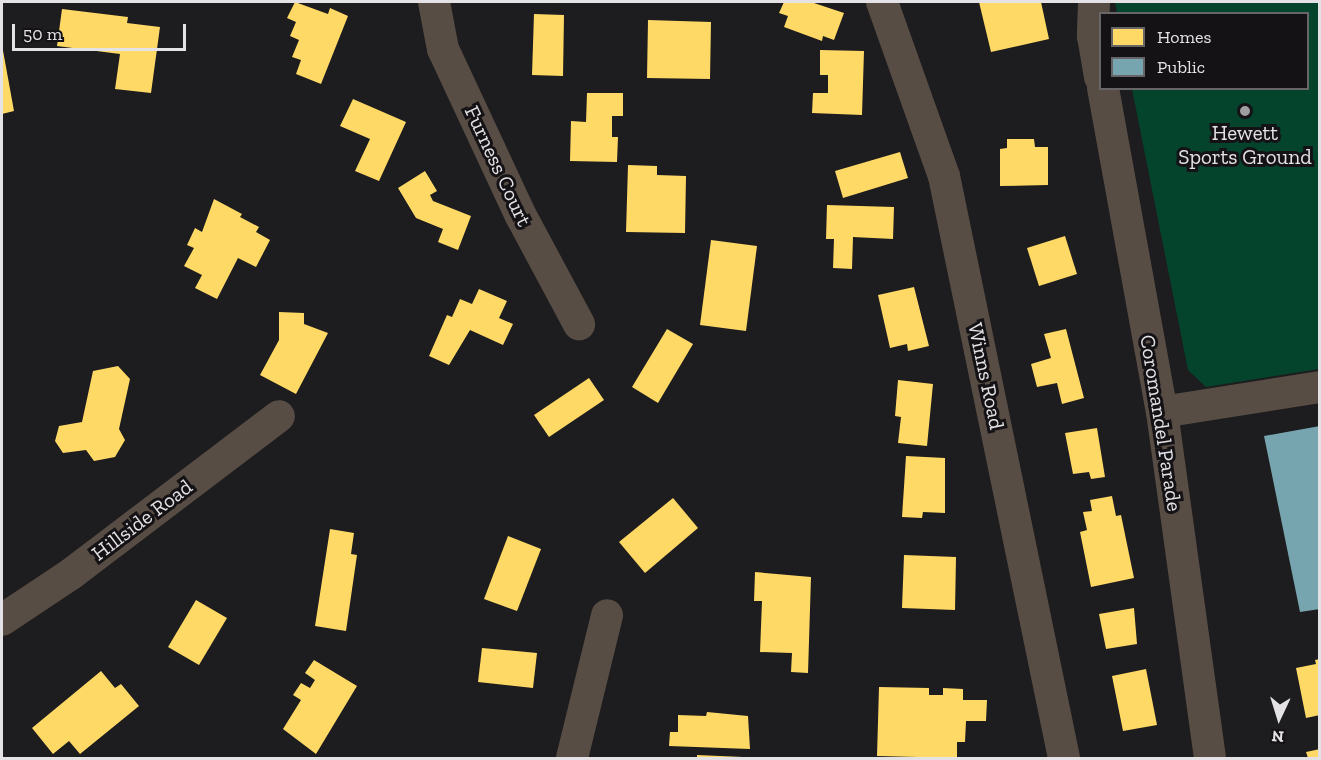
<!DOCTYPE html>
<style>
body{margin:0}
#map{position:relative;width:1321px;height:760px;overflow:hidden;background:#1d1c1e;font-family:"Zilla Slab",serif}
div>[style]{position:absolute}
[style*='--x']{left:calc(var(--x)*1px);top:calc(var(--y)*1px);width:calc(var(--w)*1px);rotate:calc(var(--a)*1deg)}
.green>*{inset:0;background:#04432c}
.homes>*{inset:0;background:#ffd966}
.public>*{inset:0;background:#76a5af}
.minor>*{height:32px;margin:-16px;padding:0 16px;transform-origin:16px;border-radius:16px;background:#584d44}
.dots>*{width:16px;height:16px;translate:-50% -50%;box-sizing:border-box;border:3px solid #151216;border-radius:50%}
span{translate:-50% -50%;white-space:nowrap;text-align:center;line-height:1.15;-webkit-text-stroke:6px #151216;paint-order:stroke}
.poi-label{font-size:21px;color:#e4e2e5}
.street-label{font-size:21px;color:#e4e2e5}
.frame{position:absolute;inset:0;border:3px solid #e4e2e5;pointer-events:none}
.legend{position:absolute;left:1099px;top:12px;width:210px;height:78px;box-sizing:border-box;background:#151216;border:2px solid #686569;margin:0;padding:8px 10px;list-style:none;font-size:18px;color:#e4e2e5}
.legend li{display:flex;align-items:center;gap:12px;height:30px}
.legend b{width:30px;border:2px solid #686569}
.north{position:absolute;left:1249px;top:688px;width:60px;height:60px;-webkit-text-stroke:4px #151216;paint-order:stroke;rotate:184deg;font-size:16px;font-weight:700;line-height:24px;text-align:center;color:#e4e2e5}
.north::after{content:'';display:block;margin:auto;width:21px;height:27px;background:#e4e2e5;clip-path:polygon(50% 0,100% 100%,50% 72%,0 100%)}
.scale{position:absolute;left:12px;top:24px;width:174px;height:27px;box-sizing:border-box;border:3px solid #e4e2e5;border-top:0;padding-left:8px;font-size:18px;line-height:21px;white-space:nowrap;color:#e4e2e5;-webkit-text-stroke:4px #151216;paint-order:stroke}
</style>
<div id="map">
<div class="green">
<div style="clip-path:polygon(1115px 2px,1319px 2px,1319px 369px,1206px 387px,1188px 370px,1132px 89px,1308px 88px,1308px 14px,1117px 13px)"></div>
</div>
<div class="homes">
<div style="clip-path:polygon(295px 2px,328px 14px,330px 8px,348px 16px,321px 84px,296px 74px,301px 60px,292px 57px,299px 40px,290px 36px,296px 22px,287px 18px)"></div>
<div style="clip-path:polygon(784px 2px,811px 2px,844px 13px,834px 40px,823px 36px,822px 41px,784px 27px,788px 16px,779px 13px)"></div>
<div style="clip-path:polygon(979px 2px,1041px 2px,1049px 39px,991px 52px)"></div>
<div style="clip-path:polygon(62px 9px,128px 17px,127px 23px,160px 27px,151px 93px,115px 89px,120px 54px,57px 46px)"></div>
<div style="clip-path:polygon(534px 14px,564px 15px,563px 76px,532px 75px)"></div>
<div style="clip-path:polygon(648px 20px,711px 22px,710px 79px,647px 78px)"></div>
<div style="clip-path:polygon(2px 45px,14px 111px,2px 114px)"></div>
<div style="clip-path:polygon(820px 50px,864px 51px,862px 115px,812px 113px,813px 93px,828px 93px,828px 75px,820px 75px)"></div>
<div style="clip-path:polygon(587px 93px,623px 93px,623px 116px,612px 116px,612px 137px,618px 137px,617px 162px,570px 161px,571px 121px,586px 122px)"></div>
<div style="clip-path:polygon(353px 99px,406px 122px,379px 181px,355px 171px,370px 139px,340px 126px)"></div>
<div style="clip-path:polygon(1007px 139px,1034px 139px,1035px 147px,1048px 147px,1048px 185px,1000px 186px,1000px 149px,1007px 148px)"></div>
<div style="clip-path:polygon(900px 152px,908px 178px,843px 198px,835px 171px)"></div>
<div style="clip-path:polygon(628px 165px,657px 166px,657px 175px,686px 176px,685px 233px,626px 232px)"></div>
<div style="clip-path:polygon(425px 171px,437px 191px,430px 195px,433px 201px,471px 216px,458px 250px,438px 242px,443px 229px,416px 218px,398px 188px)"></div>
<div style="clip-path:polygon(214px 199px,242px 214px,240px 217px,259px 227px,256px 232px,270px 240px,256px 267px,238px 258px,217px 299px,195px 288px,202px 275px,184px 266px,194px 248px,187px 245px,195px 228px,202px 232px)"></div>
<div style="clip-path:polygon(827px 205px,894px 207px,893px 239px,853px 237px,852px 269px,833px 268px,834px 239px,826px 239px)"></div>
<div style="clip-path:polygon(1065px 236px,1077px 274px,1039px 286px,1027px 248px)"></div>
<div style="clip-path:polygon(711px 240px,757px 246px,746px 331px,700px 325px)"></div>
<div style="clip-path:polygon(914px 287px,929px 346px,908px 351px,907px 344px,890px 348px,878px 295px)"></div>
<div style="clip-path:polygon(479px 289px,507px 301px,499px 318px,513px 324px,503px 345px,470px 330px,449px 365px,429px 356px,447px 315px,452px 317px,460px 299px,472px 304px)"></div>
<div style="clip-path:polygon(279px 312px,304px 313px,304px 324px,328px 333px,296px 394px,260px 375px,279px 340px)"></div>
<div style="clip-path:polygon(667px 329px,693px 344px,658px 403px,632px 387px)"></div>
<div style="clip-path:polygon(1066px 329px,1084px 398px,1062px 404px,1057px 383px,1037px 387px,1031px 364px,1051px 358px,1044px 334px)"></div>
<div style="clip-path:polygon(118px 366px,130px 379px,119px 429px,125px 440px,115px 457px,94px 461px,86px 450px,63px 453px,55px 441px,59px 426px,82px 422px,93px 371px)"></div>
<div style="clip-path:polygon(589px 378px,604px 400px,549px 437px,534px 415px)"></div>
<div style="clip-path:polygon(898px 380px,933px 384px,927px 446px,898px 443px,901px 417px,895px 416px)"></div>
<div style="clip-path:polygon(1097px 428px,1105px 477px,1091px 479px,1089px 472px,1073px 474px,1065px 433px)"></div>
<div style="clip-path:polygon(906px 456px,945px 458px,945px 513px,923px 512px,922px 518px,902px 517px)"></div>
<div style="clip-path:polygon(1112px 496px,1116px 516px,1121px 515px,1134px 578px,1091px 587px,1080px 532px,1087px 530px,1083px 512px,1092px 511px,1090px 500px)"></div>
<div style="clip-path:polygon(673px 498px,698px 528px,645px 573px,619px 542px)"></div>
<div style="clip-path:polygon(330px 529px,354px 533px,351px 554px,357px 555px,346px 631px,315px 626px)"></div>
<div style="clip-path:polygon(508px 536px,541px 549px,517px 611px,484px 599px)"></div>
<div style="clip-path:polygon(904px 555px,956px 557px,955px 610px,902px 608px)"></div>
<div style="clip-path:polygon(755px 572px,811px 577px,808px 673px,791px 672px,792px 653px,760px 652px,762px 601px,754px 601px)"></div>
<div style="clip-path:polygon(196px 600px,227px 618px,199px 665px,168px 647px)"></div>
<div style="clip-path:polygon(1134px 608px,1137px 644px,1106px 649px,1099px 614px)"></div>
<div style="clip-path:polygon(482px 648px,537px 653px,533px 688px,478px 682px)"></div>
<div style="clip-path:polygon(1320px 659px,1320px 715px,1306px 718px,1296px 668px,1316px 664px,1315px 660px)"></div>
<div style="clip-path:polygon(314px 660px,357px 686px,316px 754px,283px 729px,301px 700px,293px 695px,301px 683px,310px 688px,315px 680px,305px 673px)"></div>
<div style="clip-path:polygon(1146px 669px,1157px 725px,1123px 731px,1112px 676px)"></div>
<div style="clip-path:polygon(101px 671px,115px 688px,121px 684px,139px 706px,80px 754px,69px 741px,53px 754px,32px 728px)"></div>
<div style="clip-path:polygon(879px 687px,929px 688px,929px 695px,943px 695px,943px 688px,963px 689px,963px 700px,987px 700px,986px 721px,966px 721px,965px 742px,957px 742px,957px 758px,877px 756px)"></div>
<div style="clip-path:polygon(707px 712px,748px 716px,750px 749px,669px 746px,670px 732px,678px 732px,678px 715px,706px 716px)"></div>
<div style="clip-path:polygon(1320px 749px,1320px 758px,1308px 758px,1306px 752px)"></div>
<div style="clip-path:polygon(697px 755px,743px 757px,743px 758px,697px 758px)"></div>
</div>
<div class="public">
<div style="clip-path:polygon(1320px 426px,1320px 609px,1300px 612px,1264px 436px)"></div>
</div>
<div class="minor">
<div style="--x:434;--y:2;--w:48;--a:79.2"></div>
<div style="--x:443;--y:49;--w:184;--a:65"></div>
<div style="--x:521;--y:216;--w:123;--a:61.8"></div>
<div style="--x:882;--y:2;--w:185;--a:70.4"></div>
<div style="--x:944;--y:176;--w:594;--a:78.35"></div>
<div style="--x:1094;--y:2;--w:34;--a:92"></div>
<div style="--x:1093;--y:36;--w:42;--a:80.3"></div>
<div style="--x:1103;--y:88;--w:329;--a:79.7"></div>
<div style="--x:1162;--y:412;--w:349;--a:82.1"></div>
<div style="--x:1162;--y:412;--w:160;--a:-9"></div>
<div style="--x:2;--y:620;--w:83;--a:-33.7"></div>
<div style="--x:71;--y:574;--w:261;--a:-37.2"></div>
<div style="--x:572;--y:758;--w:147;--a:-76.2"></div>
</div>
<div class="dots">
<div style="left:1245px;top:111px;background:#9e9d9f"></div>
</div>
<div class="poi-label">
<span style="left:1245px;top:145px">Hewett<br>Sports Ground</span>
</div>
<div class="street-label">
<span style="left:498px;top:166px;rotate:65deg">Furness Court</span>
<span style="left:986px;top:376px;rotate:78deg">Winns Road</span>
<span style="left:1161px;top:423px;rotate:81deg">Coromandel Parade</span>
<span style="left:142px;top:520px;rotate:-37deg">Hillside Road</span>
</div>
<div class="frame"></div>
<ul class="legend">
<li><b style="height:16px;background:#ffd966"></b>Homes</li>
<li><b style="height:16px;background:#76a5af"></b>Public</li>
</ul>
<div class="north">N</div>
<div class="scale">50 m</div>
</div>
